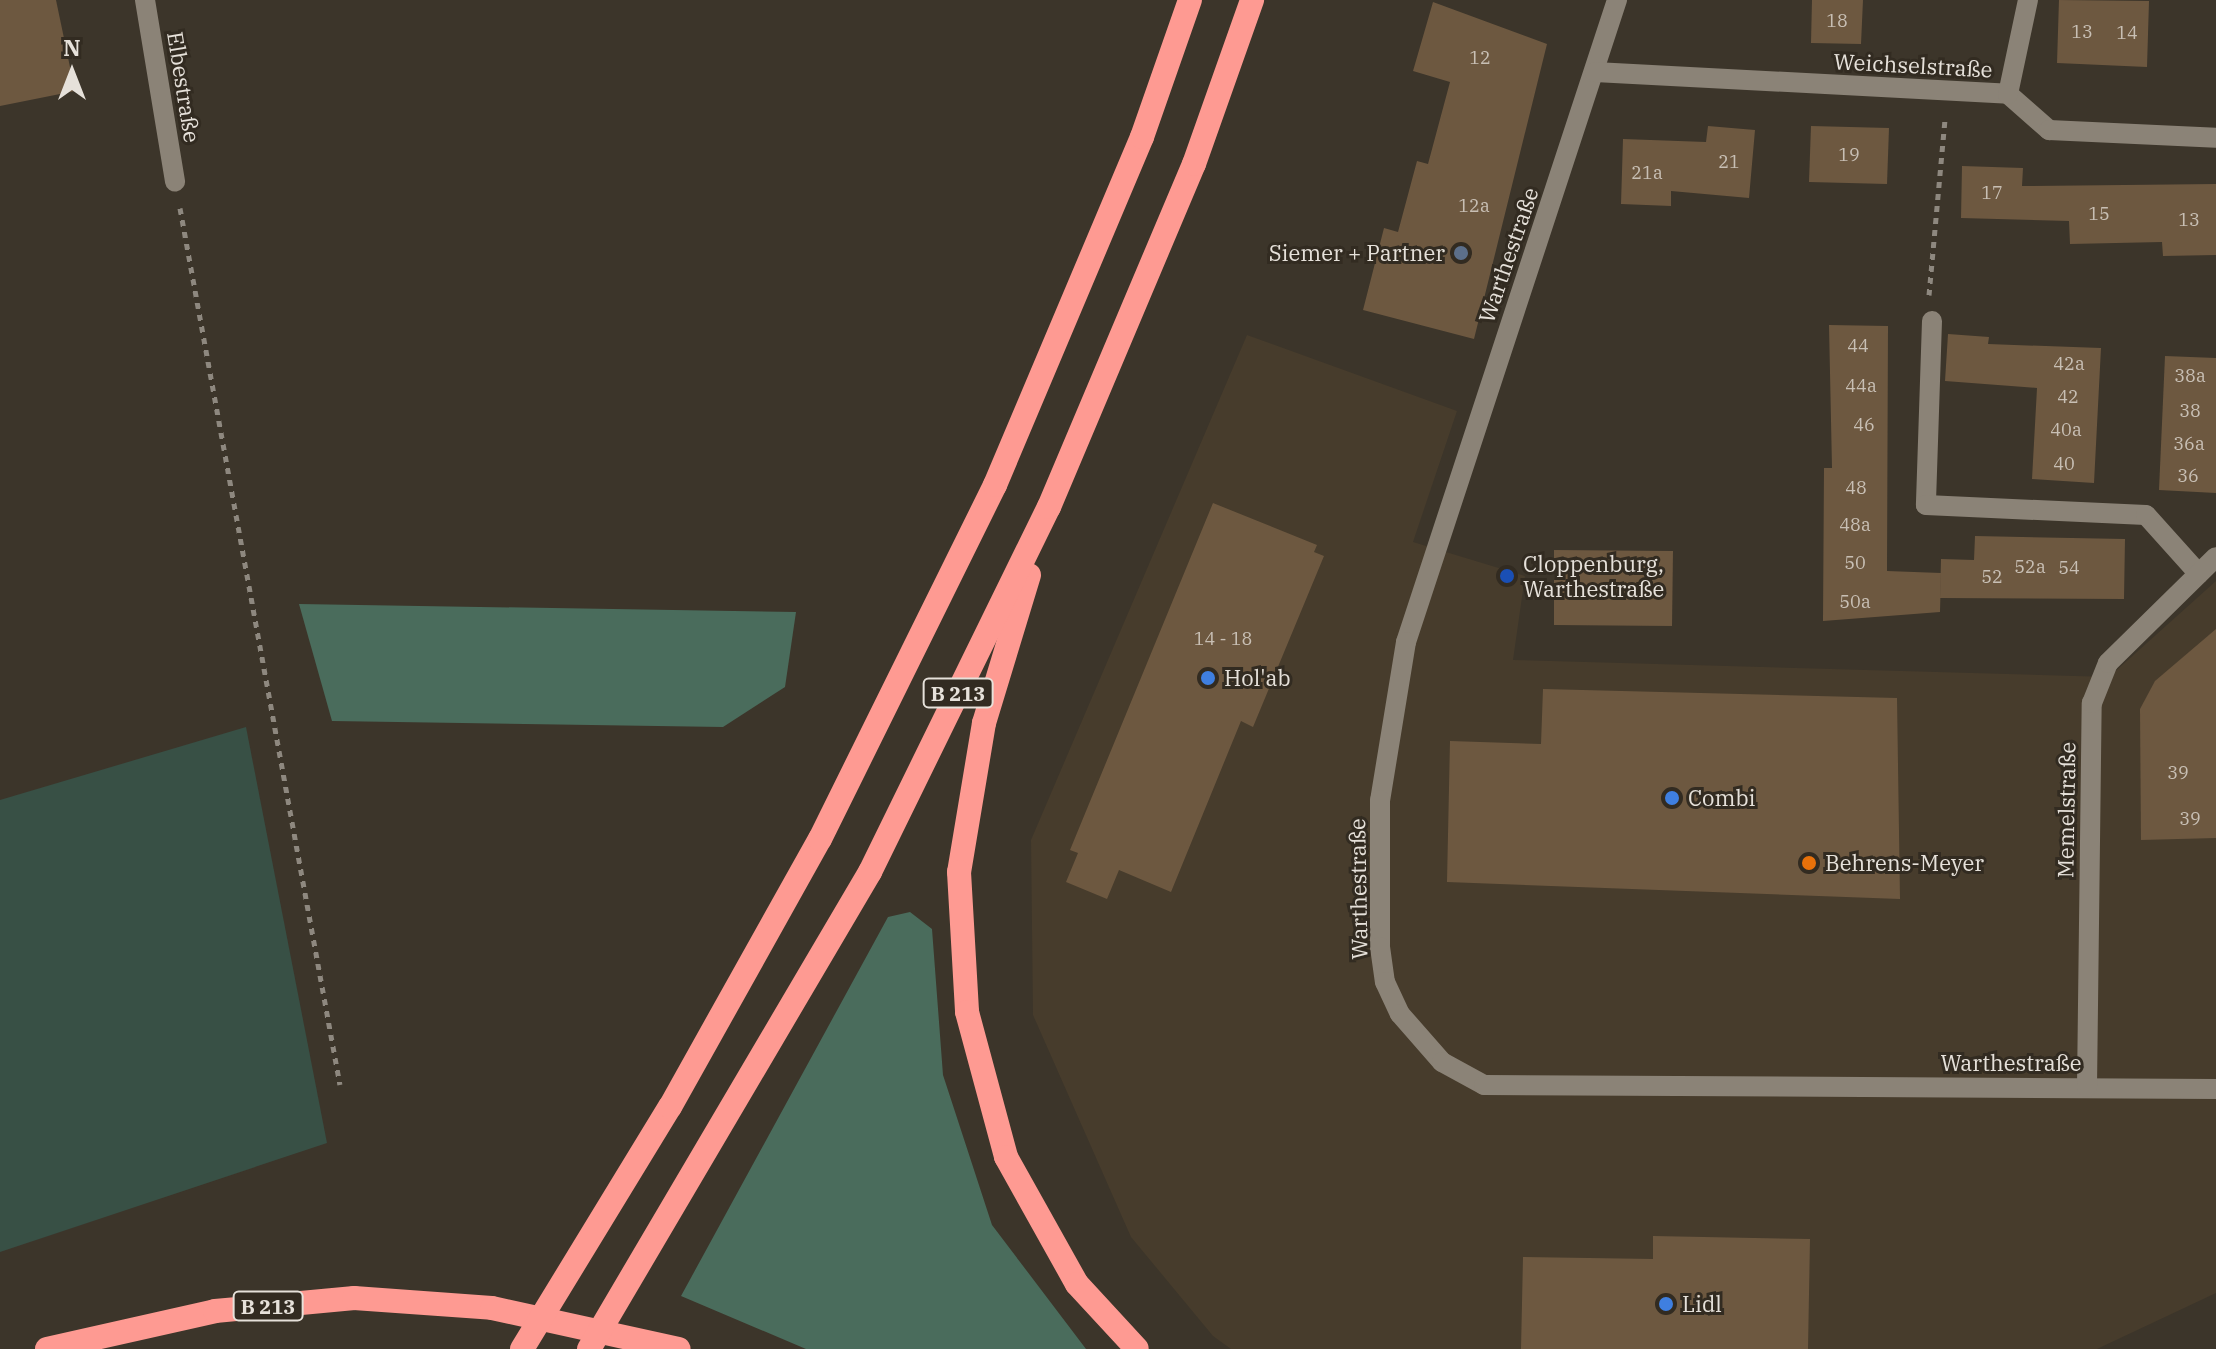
<!DOCTYPE html>
<meta charset="utf-8">
<style>
body{margin:0}
#map{position:relative;width:2216px;height:1349px;overflow:hidden;background:#3c352a;font-family:"IBM Plex Serif",serif}
div>[style]{position:absolute}
[style*='--x']{left:calc(var(--x)*1px);top:calc(var(--y)*1px);width:calc(var(--w)*1px);rotate:calc(var(--a)*1deg)}
.built>*{inset:0;background:#473c2c}
.green>*{inset:0;background:#385045}
.forest>*{inset:0;background:#4a6c5c}
.building>*{inset:0;background:#6d5840}
.path>*{height:5px;margin-top:-2.5px;transform-origin:0;background:repeating-linear-gradient(90deg,#8e887f 0 6px,transparent 0 12px)}
.street>*{height:20px;margin:-10px;padding:0 10px;transform-origin:10px;border-radius:10px;background:#8b8377}
.highway>*{height:24px;margin:-12px;padding:0 12px;transform-origin:12px;border-radius:12px;background:#fe9a92}
.dots>*{width:22px;height:22px;translate:-50% -50%;box-sizing:border-box;border:4px solid #322b21;border-radius:50%}
span{translate:-50% -50%;white-space:nowrap;text-align:center;line-height:1.15;-webkit-text-stroke:6px #322b21;paint-order:stroke}
.number-label{font-size:18px;color:#c8bfb4}
.number-label span{-webkit-text-stroke-width:0}
.shield-label span{padding:2px 6px;background:#322b21;border:2px solid;border-radius:6px;-webkit-text-stroke-width:0}
.shield-label{font-size:20px;color:#e6e1da;font-weight:700}
.street-label{font-size:22px;color:#e6e1da}
.poi-label{font-size:22px;color:#e6e1da}
.right{translate:-100% -50%;text-align:right}
.left{translate:0 -50%;text-align:left}
.north{position:absolute;left:32px;top:32px;width:80px;height:80px;-webkit-text-stroke:6px #322b21;paint-order:stroke;rotate:0deg;font-size:22px;font-weight:700;line-height:32px;text-align:center;color:#e6e1da}
.north::after{content:'';display:block;margin:auto;width:28px;height:36px;background:#e6e1da;clip-path:polygon(50% 0,100% 100%,50% 72%,0 100%)}
</style>
<div id="map">
<div class="built">
<div style="clip-path:polygon(1247px 335px,1457px 411px,1413px 542px,1525px 576px,1513px 660px,2109px 677px,2216px 581px,2216px 1293px,2097px 1349px,1231px 1349px,1213px 1336px,1131px 1237px,1033px 1015px,1031px 840px)"></div>
</div>
<div class="green">
<div style="clip-path:polygon(246px 727px,327px 1143px,0 1252px,0 800px)"></div>
</div>
<div class="forest">
<div style="clip-path:polygon(299px 604px,796px 612px,785px 687px,723px 727px,332px 721px)"></div>
<div style="clip-path:polygon(910px 912px,932px 929px,943px 1075px,992px 1225px,1086px 1349px,806px 1349px,681px 1296px,888px 917px)"></div>
</div>
<div class="building">
<div style="clip-path:polygon(0 0,56px 0,75px 91px,0 106px)"></div>
<div style="clip-path:polygon(1812px 0,1863px 0,1861px 44px,1811px 43px)"></div>
<div style="clip-path:polygon(2059px 0,2149px 1px,2147px 67px,2057px 63px)"></div>
<div style="clip-path:polygon(1433px 2px,1547px 44px,1474px 339px,1363px 310px,1384px 228px,1398px 232px,1417px 161px,1428px 164px,1450px 82px,1413px 71px)"></div>
<div style="clip-path:polygon(1708px 126px,1755px 130px,1749px 198px,1671px 191px,1671px 206px,1621px 204px,1623px 139px,1706px 142px)"></div>
<div style="clip-path:polygon(1811px 126px,1889px 128px,1887px 184px,1809px 182px)"></div>
<div style="clip-path:polygon(1962px 166px,2023px 168px,2022px 186px,2216px 184px,2216px 255px,2163px 256px,2162px 242px,2070px 244px,2069px 221px,1961px 218px)"></div>
<div style="clip-path:polygon(1829px 325px,1888px 326px,1887px 571px,1941px 573px,1940px 612px,1823px 621px,1824px 468px,1832px 468px)"></div>
<div style="clip-path:polygon(1948px 334px,1989px 337px,1988px 344px,2101px 348px,2094px 483px,2032px 479px,2037px 388px,1945px 381px)"></div>
<div style="clip-path:polygon(2165px 356px,2216px 358px,2216px 493px,2159px 490px)"></div>
<div style="clip-path:polygon(1213px 503px,1317px 545px,1314px 552px,1324px 556px,1253px 727px,1241px 721px,1171px 892px,1119px 870px,1107px 899px,1066px 882px,1078px 853px,1070px 850px)"></div>
<div style="clip-path:polygon(1975px 536px,2125px 539px,2124px 599px,1940px 598px,1941px 559px,1974px 560px)"></div>
<div style="clip-path:polygon(1554px 550px,1673px 551px,1672px 626px,1554px 625px)"></div>
<div style="clip-path:polygon(2216px 629px,2216px 838px,2141px 840px,2140px 709px,2155px 681px)"></div>
<div style="clip-path:polygon(1543px 689px,1897px 698px,1900px 899px,1447px 882px,1450px 741px,1541px 744px)"></div>
<div style="clip-path:polygon(1653px 1236px,1810px 1239px,1808px 1349px,1521px 1349px,1523px 1257px,1653px 1259px)"></div>
</div>
<div class="path">
<div style="--x:180;--y:208;--w:891;--a:79.66"></div>
<div style="--x:1929;--y:295;--w:178;--a:-84.8"></div>
</div>
<div class="street">
<div style="--x:145;--y:0;--w:184;--a:80.6"></div>
<div style="--x:1617;--y:0;--w:676;--a:108.19"></div>
<div style="--x:1406;--y:642;--w:160;--a:99.3"></div>
<div style="--x:1380;--y:800;--w:147;--a:90"></div>
<div style="--x:1380;--y:947;--w:35;--a:82"></div>
<div style="--x:1385;--y:982;--w:35;--a:65"></div>
<div style="--x:1400;--y:1014;--w:64;--a:48.8"></div>
<div style="--x:1442;--y:1062;--w:48;--a:28.7"></div>
<div style="--x:1484;--y:1085;--w:732;--a:0.31"></div>
<div style="--x:1595;--y:72;--w:414;--a:3"></div>
<div style="--x:2008;--y:94;--w:55;--a:41.3"></div>
<div style="--x:2049;--y:130;--w:167;--a:2.7"></div>
<div style="--x:2008;--y:94;--w:96;--a:-78"></div>
<div style="--x:1932;--y:321;--w:184;--a:91.9"></div>
<div style="--x:1926;--y:505;--w:220;--a:2.6"></div>
<div style="--x:2146;--y:515;--w:79;--a:48.1"></div>
<div style="--x:2087;--y:1087;--w:384;--a:-89.3"></div>
<div style="--x:2092;--y:703;--w:43;--a:-68.2"></div>
<div style="--x:2108;--y:663;--w:151;--a:-44.5"></div>
</div>
<div class="highway">
<div style="--x:1029;--y:575;--w:155;--a:106.9"></div>
<div style="--x:984;--y:723;--w:151;--a:99.5"></div>
<div style="--x:959;--y:872;--w:140;--a:86.7"></div>
<div style="--x:967;--y:1012;--w:150;--a:74.9"></div>
<div style="--x:1006;--y:1157;--w:145;--a:60.8"></div>
<div style="--x:1077;--y:1284;--w:88;--a:47.3"></div>
<div style="--x:47;--y:1349;--w:172;--a:-12.7"></div>
<div style="--x:215;--y:1311;--w:140;--a:-5.3"></div>
<div style="--x:354;--y:1298;--w:138;--a:4.1"></div>
<div style="--x:492;--y:1308;--w:191;--a:12.4"></div>
<div style="--x:522;--y:1349;--w:284;--a:-58.6"></div>
<div style="--x:670;--y:1107;--w:307;--a:-60.8"></div>
<div style="--x:820;--y:839;--w:395;--a:-63.7"></div>
<div style="--x:995;--y:485;--w:378;--a:-67.1"></div>
<div style="--x:1142;--y:137;--w:145;--a:-70.7"></div>
<div style="--x:589;--y:1349;--w:554;--a:-59.5"></div>
<div style="--x:870;--y:872;--w:407;--a:-63.9"></div>
<div style="--x:1049;--y:507;--w:372;--a:-67.1"></div>
<div style="--x:1194;--y:164;--w:174;--a:-70.5"></div>
</div>
<div class="dots">
<div style="left:1461px;top:253px;background:#5c6f8a"></div>
<div style="left:1507px;top:576px;background:#1a4fb4"></div>
<div style="left:1208px;top:678px;background:#3f7fe0"></div>
<div style="left:1672px;top:798px;background:#3f7fe0"></div>
<div style="left:1809px;top:863px;background:#e8710a"></div>
<div style="left:1666px;top:1304px;background:#3f7fe0"></div>
</div>
<div class="number-label">
<span style="left:1837px;top:21px">18</span>
<span style="left:2082px;top:32px">13</span>
<span style="left:2127px;top:33px">14</span>
<span style="left:1480px;top:58px">12</span>
<span style="left:1849px;top:155px">19</span>
<span style="left:1729px;top:162px">21</span>
<span style="left:1647px;top:173px">21a</span>
<span style="left:1992px;top:193px">17</span>
<span style="left:1474px;top:206px">12a</span>
<span style="left:2099px;top:214px">15</span>
<span style="left:2189px;top:220px">13</span>
<span style="left:1858px;top:346px">44</span>
<span style="left:2069px;top:364px">42a</span>
<span style="left:2190px;top:376px">38a</span>
<span style="left:1861px;top:386px">44a</span>
<span style="left:2068px;top:397px">42</span>
<span style="left:2190px;top:411px">38</span>
<span style="left:1864px;top:425px">46</span>
<span style="left:2066px;top:430px">40a</span>
<span style="left:2189px;top:444px">36a</span>
<span style="left:2064px;top:464px">40</span>
<span style="left:2188px;top:476px">36</span>
<span style="left:1856px;top:488px">48</span>
<span style="left:1855px;top:525px">48a</span>
<span style="left:1855px;top:563px">50</span>
<span style="left:2030px;top:567px">52a</span>
<span style="left:2069px;top:568px">54</span>
<span style="left:1992px;top:577px">52</span>
<span style="left:1855px;top:602px">50a</span>
<span style="left:1223px;top:639px">14 - 18</span>
<span style="left:2178px;top:773px">39</span>
<span style="left:2190px;top:819px">39</span>
</div>
<div class="shield-label">
<span style="left:958px;top:693px">B 213</span>
<span style="left:268px;top:1306px">B 213</span>
</div>
<div class="street-label">
<span style="left:1913px;top:65px;rotate:3deg">Weichselstraße</span>
<span style="left:184px;top:87px;rotate:81deg">Elbestraße</span>
<span style="left:1508px;top:255px;rotate:-71deg">Warthestraße</span>
<span style="left:2066px;top:810px;rotate:-89deg">Memelstraße</span>
<span style="left:1358px;top:889px;rotate:-91deg">Warthestraße</span>
<span style="left:2011px;top:1063px">Warthestraße</span>
</div>
<div class="poi-label">
<span class="right" style="left:1445px;top:253px">Siemer + Partner</span>
<span class="left" style="left:1523px;top:576px">Cloppenburg,<br>Warthestraße</span>
<span class="left" style="left:1224px;top:678px">Hol'ab</span>
<span class="left" style="left:1688px;top:798px">Combi</span>
<span class="left" style="left:1825px;top:863px">Behrens-Meyer</span>
<span class="left" style="left:1682px;top:1304px">Lidl</span>
</div>
<div class="north">N</div>
</div>
